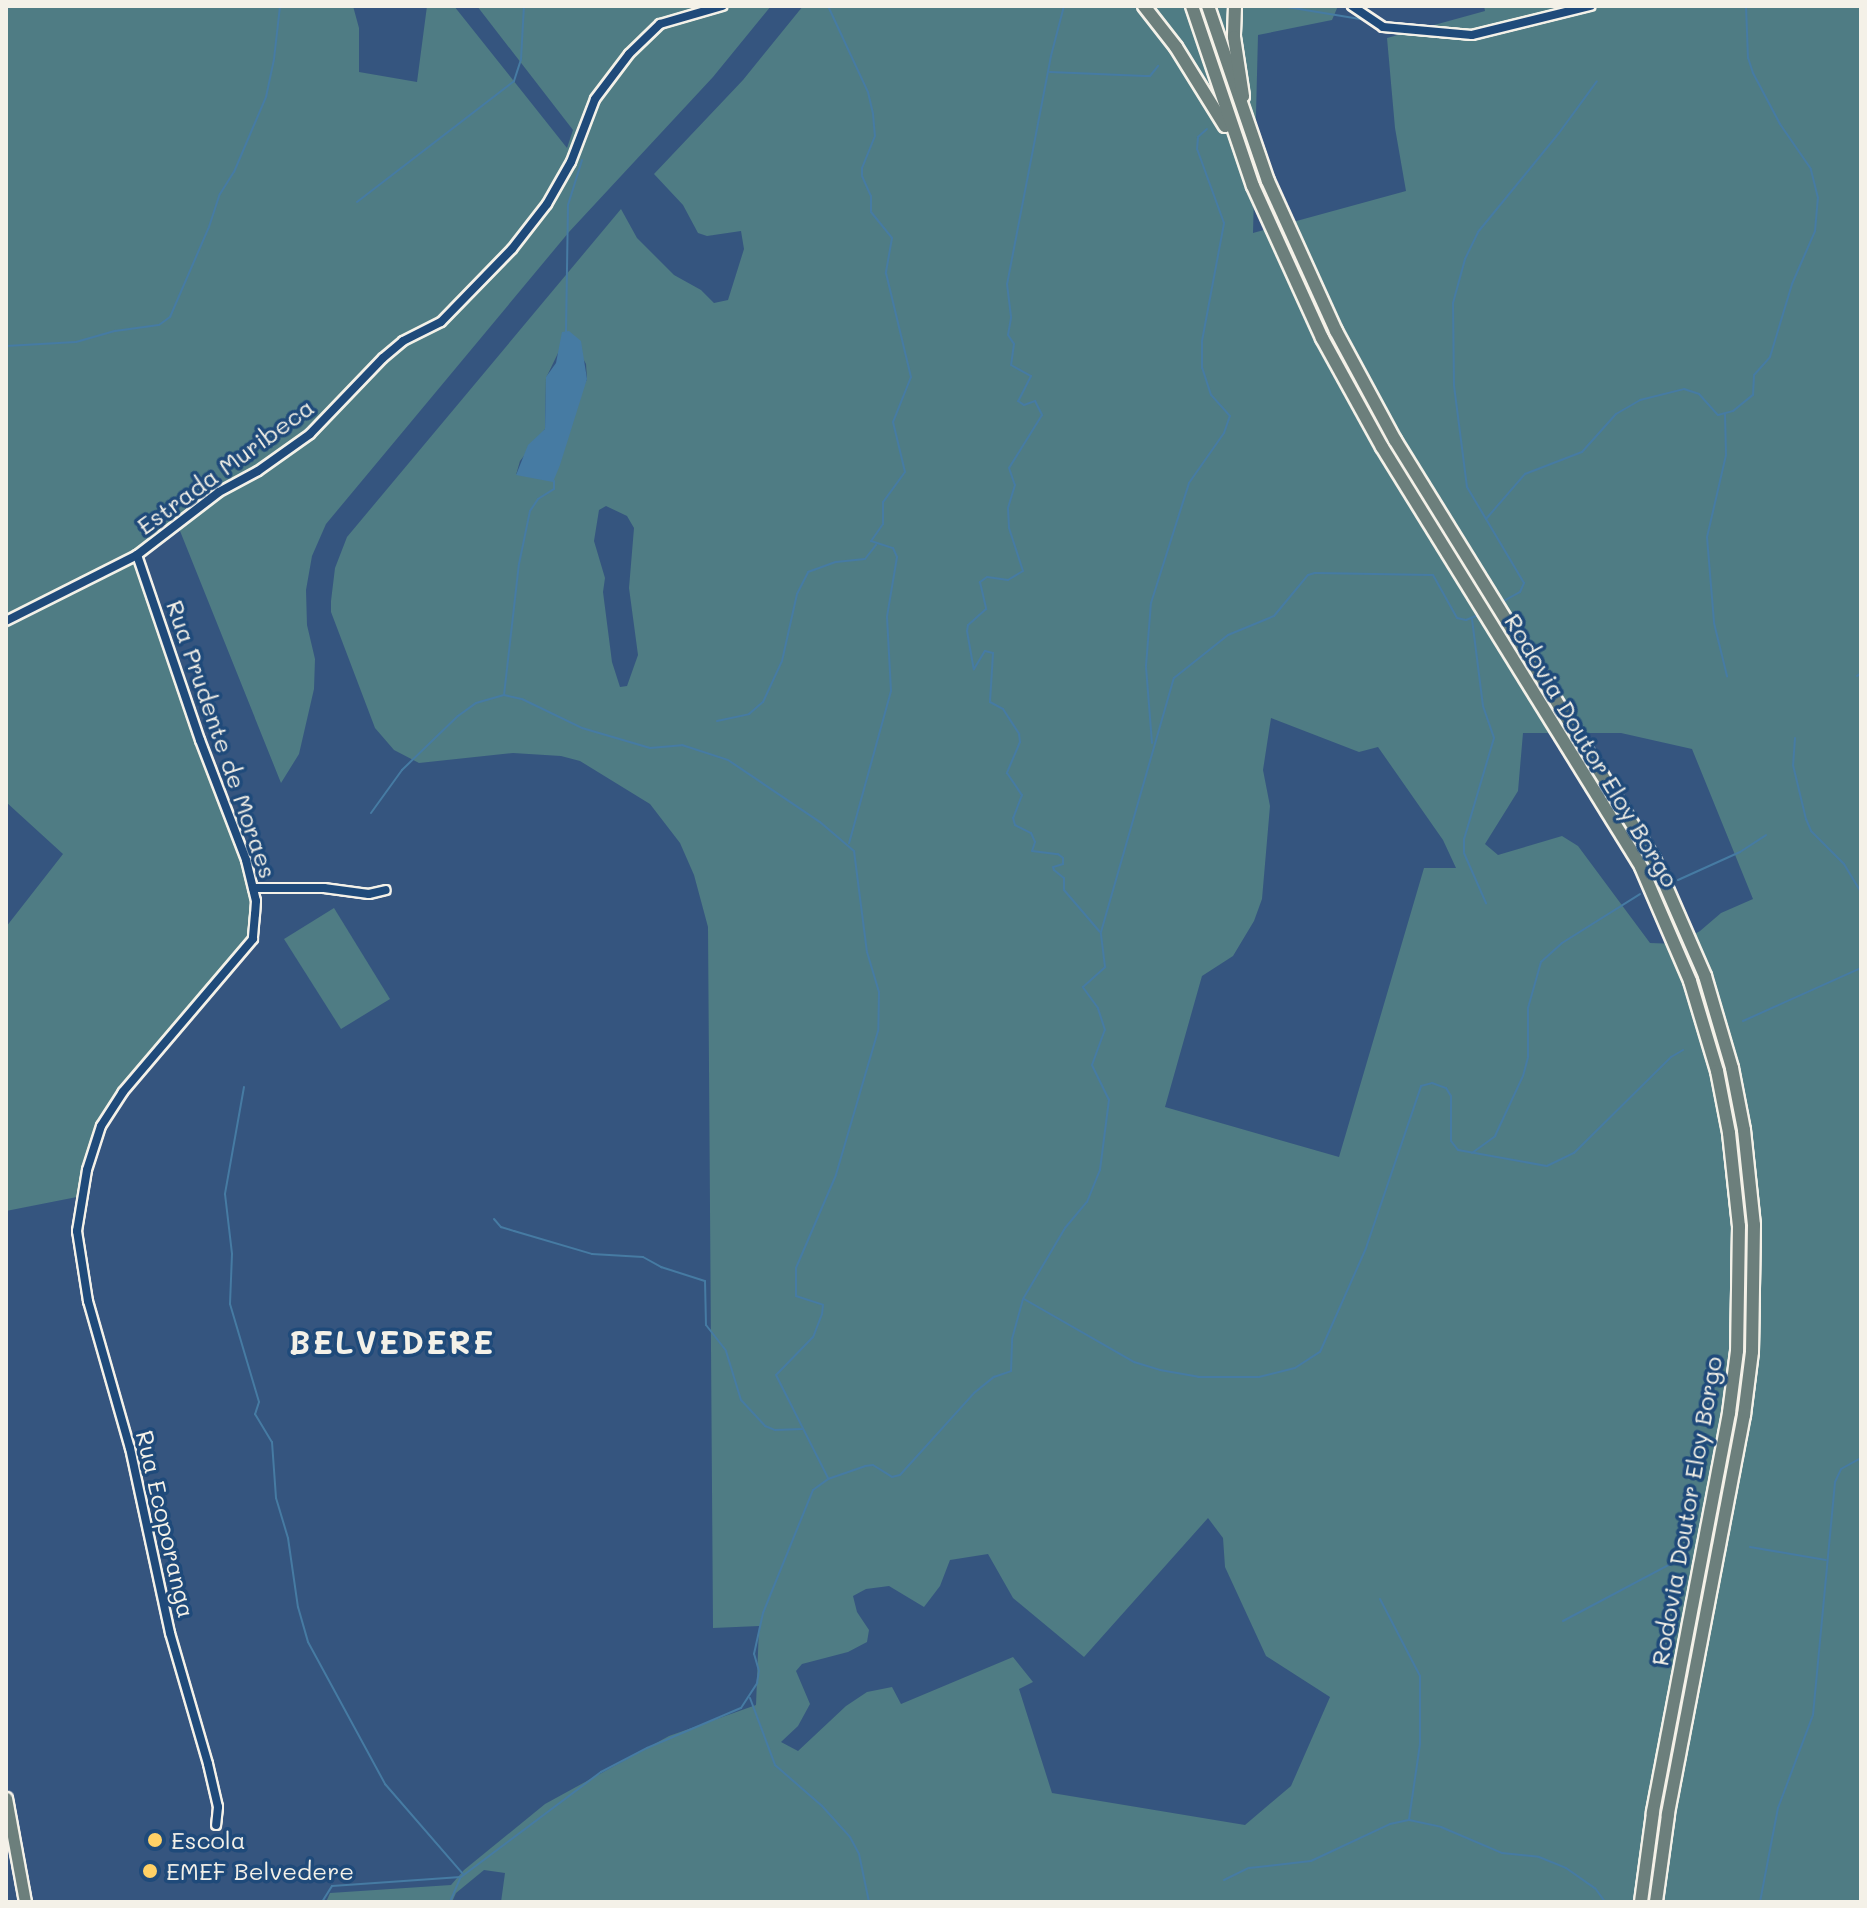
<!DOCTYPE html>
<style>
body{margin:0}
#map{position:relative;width:1867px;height:1908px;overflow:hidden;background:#35557f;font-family:Mali,sans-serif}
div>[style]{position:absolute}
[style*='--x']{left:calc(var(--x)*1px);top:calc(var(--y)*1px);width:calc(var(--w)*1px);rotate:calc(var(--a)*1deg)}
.green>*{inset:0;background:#4f7c84}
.water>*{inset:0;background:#467ba3}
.stream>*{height:2px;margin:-1px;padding:0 1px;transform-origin:1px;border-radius:1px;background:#467ba3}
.roads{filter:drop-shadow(2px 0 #f4f1e8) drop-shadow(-2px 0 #f4f1e8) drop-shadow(0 2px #f4f1e8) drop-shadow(0 -2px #f4f1e8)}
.minor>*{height:8px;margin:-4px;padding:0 4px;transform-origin:4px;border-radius:4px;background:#1f4a7a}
.major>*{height:11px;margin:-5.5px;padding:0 5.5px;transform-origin:5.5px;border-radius:5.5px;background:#6c7f7c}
.highway>*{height:12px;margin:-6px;padding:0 6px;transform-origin:6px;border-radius:6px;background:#6c7f7c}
.dots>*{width:22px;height:22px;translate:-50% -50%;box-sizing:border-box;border:4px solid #1f4a7a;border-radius:50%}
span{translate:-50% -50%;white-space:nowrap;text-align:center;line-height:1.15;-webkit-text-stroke:7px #1f4a7a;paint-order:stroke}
.street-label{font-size:24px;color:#f4f1e8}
.poi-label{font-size:24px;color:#f4f1e8}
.left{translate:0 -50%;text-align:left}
.district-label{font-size:32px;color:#f4f1e8;font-weight:700;letter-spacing:2px}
.frame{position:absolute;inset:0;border:8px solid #f4f1e8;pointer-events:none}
</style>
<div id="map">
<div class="green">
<div style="clip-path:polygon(6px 6px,353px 6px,359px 28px,359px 72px,417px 82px,427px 6px,454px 6px,567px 148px,573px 130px,477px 6px,771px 6px,713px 77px,569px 232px,326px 524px,312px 556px,306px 590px,307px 625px,315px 659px,314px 689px,299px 754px,281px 783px,178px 526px,139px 558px,241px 837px,256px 902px,256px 943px,222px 973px,108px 1114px,82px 1196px,6px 1211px,6px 927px,63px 854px,6px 802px)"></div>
<div style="clip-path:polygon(evenodd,803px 6px,1338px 6px,1332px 20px,1258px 35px,1253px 233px,1406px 191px,1395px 128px,1387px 38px,1485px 11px,1484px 6px,1861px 6px,1861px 1902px,501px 1902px,505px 1873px,484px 1870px,456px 1893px,452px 1902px,326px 1902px,330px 1893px,451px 1885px,464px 1870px,545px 1804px,669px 1736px,756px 1705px,759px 1626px,713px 1628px,708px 927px,694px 875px,680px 843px,650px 804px,580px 761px,561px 756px,513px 753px,419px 763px,394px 750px,375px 728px,331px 612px,331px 601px,335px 568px,347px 537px,621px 209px,637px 238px,674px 275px,701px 290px,714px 303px,728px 300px,744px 249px,741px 231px,707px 236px,698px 233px,683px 205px,654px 174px,743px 80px,803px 6px,559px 351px,580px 353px,586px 364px,587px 379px,579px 398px,516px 475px,520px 461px,545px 429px,546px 378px,559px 351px,803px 6px,606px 506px,627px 516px,634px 528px,629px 588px,638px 655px,627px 686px,620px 687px,612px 662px,603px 592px,605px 578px,594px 541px,599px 510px,606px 506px,803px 6px,1271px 718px,1359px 752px,1378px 747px,1443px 840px,1456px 868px,1424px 868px,1339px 1157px,1165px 1107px,1202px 976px,1233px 956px,1254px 921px,1262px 899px,1270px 806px,1263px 770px,1271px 718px,803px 6px,1523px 733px,1621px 733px,1692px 749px,1753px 899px,1721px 913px,1700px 931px,1677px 944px,1650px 943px,1578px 846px,1562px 836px,1498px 855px,1485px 844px,1518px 791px,1523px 733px,803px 6px,1208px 1518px,1223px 1538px,1225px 1567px,1266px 1656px,1330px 1697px,1291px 1786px,1245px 1825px,1052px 1793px,1019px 1689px,1033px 1682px,1013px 1657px,901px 1704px,892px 1687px,867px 1692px,846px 1706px,798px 1751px,781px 1742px,798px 1726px,810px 1704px,796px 1671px,802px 1664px,848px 1652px,867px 1642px,869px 1630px,857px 1612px,853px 1596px,866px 1589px,889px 1586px,924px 1607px,940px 1586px,950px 1560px,988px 1554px,1013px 1598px,1084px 1657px,1208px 1518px)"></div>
<div style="clip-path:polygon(334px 908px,390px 999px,341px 1029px,284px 939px)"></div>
</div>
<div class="water">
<div style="clip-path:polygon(569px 331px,581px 341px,587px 379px,560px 465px,553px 482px,516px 475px,528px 445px,545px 429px,546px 377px,556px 363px,562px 332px)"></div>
</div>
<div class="stream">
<div style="--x:828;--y:6;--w:95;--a:65.1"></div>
<div style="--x:868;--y:92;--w:23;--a:77"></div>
<div style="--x:873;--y:114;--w:22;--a:85"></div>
<div style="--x:875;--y:136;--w:35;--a:112"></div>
<div style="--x:862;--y:168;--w:8;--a:90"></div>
<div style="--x:862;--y:176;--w:22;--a:66"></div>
<div style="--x:871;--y:196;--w:16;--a:90"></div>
<div style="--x:871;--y:212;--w:33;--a:51"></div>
<div style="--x:892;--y:238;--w:36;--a:100"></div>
<div style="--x:886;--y:273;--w:107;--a:76.5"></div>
<div style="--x:911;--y:377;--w:48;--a:111.8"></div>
<div style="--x:893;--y:422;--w:51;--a:76.5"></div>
<div style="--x:905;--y:472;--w:37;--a:126"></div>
<div style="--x:883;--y:502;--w:22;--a:90"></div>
<div style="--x:883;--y:524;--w:21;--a:125"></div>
<div style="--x:871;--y:541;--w:23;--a:18"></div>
<div style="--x:893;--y:548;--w:10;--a:66"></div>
<div style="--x:897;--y:557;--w:61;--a:99.5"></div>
<div style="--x:887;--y:617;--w:74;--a:86.9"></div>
<div style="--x:891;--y:691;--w:158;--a:105.4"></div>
<div style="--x:1064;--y:6;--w:52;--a:104.6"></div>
<div style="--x:1051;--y:56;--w:232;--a:100.9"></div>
<div style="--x:1007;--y:284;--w:34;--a:83"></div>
<div style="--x:1011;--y:318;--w:17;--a:100"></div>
<div style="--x:1008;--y:335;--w:11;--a:56"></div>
<div style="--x:1014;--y:344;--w:21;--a:98"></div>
<div style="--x:1011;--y:365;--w:23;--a:29"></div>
<div style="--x:1031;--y:376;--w:28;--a:117"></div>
<div style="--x:1018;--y:401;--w:7;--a:34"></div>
<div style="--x:1024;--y:405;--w:12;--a:-20"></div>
<div style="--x:1035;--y:401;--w:16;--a:63"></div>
<div style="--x:1042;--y:415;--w:62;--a:121.9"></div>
<div style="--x:1009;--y:468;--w:18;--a:71"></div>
<div style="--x:1015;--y:485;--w:24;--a:107"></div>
<div style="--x:1008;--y:508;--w:20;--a:87"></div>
<div style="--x:1009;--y:528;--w:45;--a:72"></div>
<div style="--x:1023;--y:571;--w:17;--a:149"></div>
<div style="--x:1008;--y:580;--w:21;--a:-172"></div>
<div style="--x:987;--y:577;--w:9;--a:144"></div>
<div style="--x:980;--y:582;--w:28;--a:77"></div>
<div style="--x:986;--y:609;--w:24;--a:138"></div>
<div style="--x:968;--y:625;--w:6;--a:99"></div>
<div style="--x:967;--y:631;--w:39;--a:80"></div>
<div style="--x:974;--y:669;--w:21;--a:-59"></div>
<div style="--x:985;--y:651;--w:8;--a:14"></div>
<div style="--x:993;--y:653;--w:49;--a:93.5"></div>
<div style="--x:990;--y:702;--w:15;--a:28"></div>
<div style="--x:1003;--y:709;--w:30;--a:57"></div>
<div style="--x:1019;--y:734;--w:8;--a:83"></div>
<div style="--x:1020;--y:742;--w:34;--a:113"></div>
<div style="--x:1007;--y:773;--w:27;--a:56"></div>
<div style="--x:1022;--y:795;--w:25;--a:111"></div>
<div style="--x:1013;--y:818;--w:7;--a:74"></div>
<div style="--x:1015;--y:825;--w:18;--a:27"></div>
<div style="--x:1031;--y:833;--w:10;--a:66"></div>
<div style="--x:1035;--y:842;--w:9;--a:108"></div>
<div style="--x:1032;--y:851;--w:26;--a:7"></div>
<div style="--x:1058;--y:854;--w:6;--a:39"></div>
<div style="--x:1063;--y:858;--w:6;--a:90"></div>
<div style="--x:1063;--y:864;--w:10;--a:163"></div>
<div style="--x:1053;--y:867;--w:3;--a:72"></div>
<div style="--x:1054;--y:870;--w:13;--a:39"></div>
<div style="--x:1064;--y:878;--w:12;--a:90"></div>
<div style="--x:1064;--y:890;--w:55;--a:49.4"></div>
<div style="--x:1281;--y:6;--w:80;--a:9.3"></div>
<div style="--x:1368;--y:7;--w:2;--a:-27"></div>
<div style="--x:1050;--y:72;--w:95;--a:2.4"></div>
<div style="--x:1145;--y:76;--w:5;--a:0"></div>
<div style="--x:1150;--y:76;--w:13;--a:-51"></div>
<div style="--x:357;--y:202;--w:198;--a:-37.6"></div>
<div style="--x:514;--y:81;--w:23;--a:-72"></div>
<div style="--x:521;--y:59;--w:53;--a:-86.8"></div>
<div style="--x:566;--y:332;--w:127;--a:-89.1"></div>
<div style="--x:568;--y:205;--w:47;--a:-72.7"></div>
<div style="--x:6;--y:346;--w:70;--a:-3.3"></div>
<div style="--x:76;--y:342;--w:41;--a:-15.8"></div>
<div style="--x:115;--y:331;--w:44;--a:-7.8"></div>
<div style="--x:159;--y:325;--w:14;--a:-36"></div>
<div style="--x:170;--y:317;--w:98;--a:-66.6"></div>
<div style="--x:209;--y:227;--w:35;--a:-72"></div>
<div style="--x:220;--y:194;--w:26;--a:-58"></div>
<div style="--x:234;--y:172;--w:82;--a:-66.9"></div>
<div style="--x:266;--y:97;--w:39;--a:-78"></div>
<div style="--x:274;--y:59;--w:53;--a:-83.5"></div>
<div style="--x:1725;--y:414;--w:41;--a:88.6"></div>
<div style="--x:1726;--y:455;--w:84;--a:103"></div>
<div style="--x:1707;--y:537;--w:86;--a:85.3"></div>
<div style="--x:1714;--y:623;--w:55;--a:76.2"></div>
<div style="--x:1486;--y:519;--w:60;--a:-49.1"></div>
<div style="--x:1525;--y:474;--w:61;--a:-21.1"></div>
<div style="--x:1582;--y:452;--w:51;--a:-48.2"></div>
<div style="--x:1616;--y:414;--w:28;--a:-30"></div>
<div style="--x:1640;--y:400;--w:45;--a:-14"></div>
<div style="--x:1684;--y:389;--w:16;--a:18"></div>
<div style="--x:1699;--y:394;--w:28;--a:48"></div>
<div style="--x:1718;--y:415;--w:16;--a:-15"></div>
<div style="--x:1733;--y:411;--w:26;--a:-39"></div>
<div style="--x:1753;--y:395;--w:20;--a:-87"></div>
<div style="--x:1754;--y:375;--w:24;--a:-48"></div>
<div style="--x:1770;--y:357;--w:76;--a:-73.2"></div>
<div style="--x:1792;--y:284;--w:58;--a:-66.5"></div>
<div style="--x:1815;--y:231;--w:33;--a:-85"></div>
<div style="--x:1818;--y:198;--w:30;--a:-104"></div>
<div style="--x:1811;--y:169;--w:55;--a:-124.6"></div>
<div style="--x:1780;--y:124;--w:58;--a:-117.9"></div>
<div style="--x:1753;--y:73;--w:16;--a:-108"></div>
<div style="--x:1748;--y:58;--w:52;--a:-92.2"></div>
<div style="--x:1500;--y:603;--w:23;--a:-29"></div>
<div style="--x:1520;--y:592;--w:10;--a:-66"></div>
<div style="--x:1524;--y:583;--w:112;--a:-120.7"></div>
<div style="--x:1467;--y:487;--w:103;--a:-97.3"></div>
<div style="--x:1454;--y:385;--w:82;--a:-90.7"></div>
<div style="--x:1453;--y:303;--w:46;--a:-74.7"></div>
<div style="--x:1465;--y:259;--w:30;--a:-64"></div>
<div style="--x:1478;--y:232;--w:128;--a:-50.7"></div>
<div style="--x:1559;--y:133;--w:64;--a:-53.8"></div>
<div style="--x:1472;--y:619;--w:88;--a:82.8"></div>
<div style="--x:1483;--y:706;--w:34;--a:71"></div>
<div style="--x:1494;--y:738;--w:105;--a:106.5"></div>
<div style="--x:1464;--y:839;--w:14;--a:90"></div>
<div style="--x:1464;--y:853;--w:55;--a:66.3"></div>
<div style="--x:1857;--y:676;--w:5;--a:-37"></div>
<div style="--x:504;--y:695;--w:132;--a:-83.5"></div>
<div style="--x:519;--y:564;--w:54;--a:-78.3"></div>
<div style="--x:530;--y:511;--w:14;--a:-56"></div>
<div style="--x:538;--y:499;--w:19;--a:-32"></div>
<div style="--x:554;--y:489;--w:8;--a:-90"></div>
<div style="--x:717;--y:721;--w:33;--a:-12"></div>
<div style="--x:749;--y:714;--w:18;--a:-41"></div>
<div style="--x:763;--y:702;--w:45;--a:-65.1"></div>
<div style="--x:782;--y:661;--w:69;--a:-77.4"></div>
<div style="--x:797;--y:594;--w:25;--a:-63"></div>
<div style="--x:808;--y:572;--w:30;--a:-20"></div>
<div style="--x:836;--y:562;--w:29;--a:-6"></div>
<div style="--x:865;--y:559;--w:18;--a:-52"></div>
<div style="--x:1795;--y:738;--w:27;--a:94"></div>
<div style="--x:1793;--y:765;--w:56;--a:76.5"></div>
<div style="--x:1806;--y:819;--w:13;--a:67"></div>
<div style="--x:1811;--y:831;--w:47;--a:45"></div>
<div style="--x:1844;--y:864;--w:33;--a:59"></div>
<div style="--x:1152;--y:743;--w:77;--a:-94.5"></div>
<div style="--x:1146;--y:666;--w:63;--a:-85.5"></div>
<div style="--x:1151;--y:603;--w:126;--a:-72.4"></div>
<div style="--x:1189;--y:483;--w:61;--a:-55"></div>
<div style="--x:1224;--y:433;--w:18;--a:-71"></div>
<div style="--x:1230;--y:416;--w:28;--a:-132"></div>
<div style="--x:1211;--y:395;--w:28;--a:-108"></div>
<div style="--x:1202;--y:368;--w:27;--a:-90"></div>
<div style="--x:1202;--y:341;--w:120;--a:-79.4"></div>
<div style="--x:1224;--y:223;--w:79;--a:-110"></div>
<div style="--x:1197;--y:149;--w:12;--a:-85"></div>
<div style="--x:1198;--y:137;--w:12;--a:-42"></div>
<div style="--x:371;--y:813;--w:53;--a:-54.2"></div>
<div style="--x:402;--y:770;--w:78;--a:-44"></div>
<div style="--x:458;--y:716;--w:22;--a:-36"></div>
<div style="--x:476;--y:703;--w:29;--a:-16"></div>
<div style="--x:504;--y:695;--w:18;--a:13"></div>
<div style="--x:522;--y:699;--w:67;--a:25.8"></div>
<div style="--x:582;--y:728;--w:71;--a:16.4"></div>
<div style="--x:650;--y:748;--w:32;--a:-5"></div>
<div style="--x:682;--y:745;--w:48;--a:18.1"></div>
<div style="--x:728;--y:760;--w:111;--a:34"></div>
<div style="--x:820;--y:822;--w:45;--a:40.5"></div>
<div style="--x:854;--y:851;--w:102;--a:82.7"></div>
<div style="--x:867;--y:952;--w:42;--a:73.3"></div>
<div style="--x:879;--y:992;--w:39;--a:91"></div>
<div style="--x:878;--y:1031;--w:150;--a:106.3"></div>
<div style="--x:836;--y:1175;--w:101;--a:113.3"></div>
<div style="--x:796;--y:1268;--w:28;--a:90"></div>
<div style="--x:796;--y:1296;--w:28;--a:18"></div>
<div style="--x:823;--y:1305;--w:9;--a:96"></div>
<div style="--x:822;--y:1314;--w:25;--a:111"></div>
<div style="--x:813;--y:1337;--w:53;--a:134.2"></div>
<div style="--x:776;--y:1375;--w:115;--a:63.2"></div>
<div style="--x:1678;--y:880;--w:68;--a:-24.3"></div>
<div style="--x:1740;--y:852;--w:31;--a:-33"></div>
<div style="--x:1743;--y:1021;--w:129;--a:-24.2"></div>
<div style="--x:244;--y:1087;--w:109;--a:100.1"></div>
<div style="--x:225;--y:1194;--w:60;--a:83.3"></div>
<div style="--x:232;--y:1254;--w:50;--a:92.3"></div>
<div style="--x:230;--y:1304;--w:102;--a:73.5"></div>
<div style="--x:259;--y:1402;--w:13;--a:108"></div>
<div style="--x:255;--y:1414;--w:33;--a:59"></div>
<div style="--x:272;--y:1442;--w:56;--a:85.9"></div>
<div style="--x:276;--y:1498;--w:42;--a:73.3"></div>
<div style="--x:288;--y:1538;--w:70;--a:81.8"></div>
<div style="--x:298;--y:1607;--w:36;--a:74"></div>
<div style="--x:308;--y:1642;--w:162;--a:61.5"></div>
<div style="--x:385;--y:1784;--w:119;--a:49.1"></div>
<div style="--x:1472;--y:1153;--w:29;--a:-36"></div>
<div style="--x:1495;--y:1136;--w:66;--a:-65"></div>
<div style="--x:1523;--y:1076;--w:20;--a:-75"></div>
<div style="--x:1528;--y:1057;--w:49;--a:-90"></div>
<div style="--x:1528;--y:1008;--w:48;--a:-74.2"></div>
<div style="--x:1541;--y:962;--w:28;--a:-42"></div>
<div style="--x:1562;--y:943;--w:92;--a:-32.1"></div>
<div style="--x:494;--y:1219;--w:11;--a:49"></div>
<div style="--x:501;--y:1227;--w:14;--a:17"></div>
<div style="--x:514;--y:1231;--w:81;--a:16.4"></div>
<div style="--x:592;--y:1254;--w:51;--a:3.4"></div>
<div style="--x:643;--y:1257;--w:21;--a:29"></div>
<div style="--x:661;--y:1267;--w:46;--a:17.7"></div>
<div style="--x:705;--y:1281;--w:44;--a:88.7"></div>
<div style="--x:706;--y:1325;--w:33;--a:52"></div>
<div style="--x:726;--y:1351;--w:51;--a:73"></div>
<div style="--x:741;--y:1400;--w:35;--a:47"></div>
<div style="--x:765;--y:1426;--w:11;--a:22"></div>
<div style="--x:775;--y:1430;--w:27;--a:-2"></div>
<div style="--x:1024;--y:1299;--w:127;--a:29.8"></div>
<div style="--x:1134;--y:1362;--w:27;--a:17"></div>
<div style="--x:1160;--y:1370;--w:39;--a:10"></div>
<div style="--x:1198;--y:1377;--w:61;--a:0"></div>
<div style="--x:1259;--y:1377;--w:37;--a:-14"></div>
<div style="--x:1295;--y:1368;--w:30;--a:-33"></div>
<div style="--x:1320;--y:1352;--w:114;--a:-66.1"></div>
<div style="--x:1366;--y:1248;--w:171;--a:-71.2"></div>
<div style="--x:1421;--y:1086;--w:11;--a:-15"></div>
<div style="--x:1432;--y:1083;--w:15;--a:20"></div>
<div style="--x:1446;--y:1088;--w:9;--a:58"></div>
<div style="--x:1451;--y:1096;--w:45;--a:90"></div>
<div style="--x:1451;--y:1141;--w:11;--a:52"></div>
<div style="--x:1458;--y:1150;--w:90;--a:10.2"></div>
<div style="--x:1547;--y:1166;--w:30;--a:-26"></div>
<div style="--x:1574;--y:1153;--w:136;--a:-44.7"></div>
<div style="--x:1671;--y:1057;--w:14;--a:-30"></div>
<div style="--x:1750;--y:1547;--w:77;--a:9.7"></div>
<div style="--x:1380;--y:1599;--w:87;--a:62.5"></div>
<div style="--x:1420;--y:1676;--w:68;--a:90"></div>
<div style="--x:1420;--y:1744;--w:76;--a:98.3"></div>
<div style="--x:1563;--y:1621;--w:132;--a:-27.9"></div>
<div style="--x:750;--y:1698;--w:72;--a:69.5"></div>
<div style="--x:775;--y:1765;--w:62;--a:41.1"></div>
<div style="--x:822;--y:1806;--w:42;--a:47.9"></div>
<div style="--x:850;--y:1837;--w:19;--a:62"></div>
<div style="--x:859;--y:1854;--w:49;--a:78.2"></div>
<div style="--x:1224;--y:1880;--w:28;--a:-26"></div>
<div style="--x:1249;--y:1868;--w:62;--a:-6.4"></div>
<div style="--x:1311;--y:1861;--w:87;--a:-25.1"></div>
<div style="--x:1390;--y:1824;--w:19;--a:-12"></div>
<div style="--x:1409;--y:1820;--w:33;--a:12"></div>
<div style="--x:1441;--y:1827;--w:66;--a:23.1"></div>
<div style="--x:1502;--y:1853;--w:37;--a:6"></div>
<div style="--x:1539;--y:1857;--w:29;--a:22"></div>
<div style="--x:1566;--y:1868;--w:35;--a:35"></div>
<div style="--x:1595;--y:1888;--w:17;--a:54"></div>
<div style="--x:322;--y:1902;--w:19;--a:-58"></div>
<div style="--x:332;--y:1886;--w:129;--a:-4"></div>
<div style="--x:461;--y:1877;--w:175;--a:-36.9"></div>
<div style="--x:601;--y:1772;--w:52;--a:-27.6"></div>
<div style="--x:647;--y:1748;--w:102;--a:-23.1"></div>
<div style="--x:741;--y:1708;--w:30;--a:-57"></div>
<div style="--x:757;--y:1683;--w:12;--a:-81"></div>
<div style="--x:759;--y:1671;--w:18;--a:-106"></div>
<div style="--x:754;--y:1654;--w:42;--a:-77.6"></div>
<div style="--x:763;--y:1613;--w:133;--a:-67.9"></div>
<div style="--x:813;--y:1490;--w:19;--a:-36"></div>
<div style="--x:828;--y:1479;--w:39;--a:-19"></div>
<div style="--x:865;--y:1466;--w:8;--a:-7"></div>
<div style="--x:873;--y:1465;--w:22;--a:32"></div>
<div style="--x:892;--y:1477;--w:8;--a:-14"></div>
<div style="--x:900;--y:1475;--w:110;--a:-47.9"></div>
<div style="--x:974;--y:1393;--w:26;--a:-39"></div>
<div style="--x:994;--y:1377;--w:18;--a:-19"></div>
<div style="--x:1011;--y:1371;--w:32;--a:-88"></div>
<div style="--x:1012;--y:1339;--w:41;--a:-74.6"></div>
<div style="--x:1023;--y:1299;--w:82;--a:-59.4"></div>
<div style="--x:1065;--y:1228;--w:34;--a:-50"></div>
<div style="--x:1087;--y:1202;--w:35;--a:-68"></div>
<div style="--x:1100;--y:1170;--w:71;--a:-82.7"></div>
<div style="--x:1109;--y:1100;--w:39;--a:-116"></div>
<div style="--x:1092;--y:1065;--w:37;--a:-70"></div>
<div style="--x:1105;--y:1030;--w:23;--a:-108"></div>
<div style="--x:1098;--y:1008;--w:26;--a:-126"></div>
<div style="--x:1083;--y:987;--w:30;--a:-42"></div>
<div style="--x:1105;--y:967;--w:35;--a:-97"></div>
<div style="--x:1101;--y:932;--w:264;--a:-74"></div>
<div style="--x:1174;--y:678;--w:69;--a:-38.5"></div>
<div style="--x:1228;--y:635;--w:50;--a:-22.4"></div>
<div style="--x:1274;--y:616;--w:53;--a:-50.3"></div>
<div style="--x:1308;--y:575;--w:7;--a:-16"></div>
<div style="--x:1315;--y:573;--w:118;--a:1"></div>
<div style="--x:1433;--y:575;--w:49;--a:60.8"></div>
<div style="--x:1457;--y:618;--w:9;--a:13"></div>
<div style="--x:1466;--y:620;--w:16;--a:-22"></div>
<div style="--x:450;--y:1902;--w:26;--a:-67"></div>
<div style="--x:1760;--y:1902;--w:96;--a:-79.2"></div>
<div style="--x:1778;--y:1808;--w:99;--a:-69.4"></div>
<div style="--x:1813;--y:1715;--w:234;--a:-84.6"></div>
<div style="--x:1835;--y:1482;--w:14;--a:-65"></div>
<div style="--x:1841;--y:1469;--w:23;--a:-29"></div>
</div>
<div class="roads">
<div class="minor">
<div style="--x:1352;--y:6;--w:37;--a:34"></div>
<div style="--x:1383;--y:27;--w:89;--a:5.1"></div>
<div style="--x:1472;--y:35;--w:122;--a:-13.8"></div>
<div style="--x:137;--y:555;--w:195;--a:71.2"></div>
<div style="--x:200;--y:740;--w:129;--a:69"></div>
<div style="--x:246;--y:860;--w:42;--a:76.3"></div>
<div style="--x:256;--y:901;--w:13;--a:94"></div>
<div style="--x:255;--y:914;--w:25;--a:95"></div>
<div style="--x:253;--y:939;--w:201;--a:130.4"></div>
<div style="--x:123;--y:1092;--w:40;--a:122.9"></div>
<div style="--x:101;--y:1126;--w:46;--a:107.7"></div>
<div style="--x:87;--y:1170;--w:62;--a:99.3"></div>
<div style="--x:77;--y:1231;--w:71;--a:81.1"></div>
<div style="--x:88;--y:1301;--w:153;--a:74.1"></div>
<div style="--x:130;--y:1448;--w:189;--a:77.8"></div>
<div style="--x:170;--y:1633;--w:136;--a:73.8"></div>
<div style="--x:208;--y:1764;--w:44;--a:76.9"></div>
<div style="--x:218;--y:1807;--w:18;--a:96"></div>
<div style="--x:6;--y:621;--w:147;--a:-26.7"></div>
<div style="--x:137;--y:555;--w:103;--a:-37.5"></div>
<div style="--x:219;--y:492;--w:44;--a:-28.3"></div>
<div style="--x:258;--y:471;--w:64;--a:-35.4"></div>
<div style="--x:310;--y:434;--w:105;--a:-46.2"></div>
<div style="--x:383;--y:358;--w:26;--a:-40"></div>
<div style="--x:403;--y:341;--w:42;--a:-26.6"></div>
<div style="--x:441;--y:322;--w:102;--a:-45.8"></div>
<div style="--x:512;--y:249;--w:57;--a:-52.1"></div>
<div style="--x:547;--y:204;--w:48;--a:-60.3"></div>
<div style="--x:571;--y:162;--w:67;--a:-69.1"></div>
<div style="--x:595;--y:99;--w:56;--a:-52.9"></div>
<div style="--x:629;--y:54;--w:43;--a:-44.1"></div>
<div style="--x:660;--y:24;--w:65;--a:-16.2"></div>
<div style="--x:253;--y:888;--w:71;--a:0"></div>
<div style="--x:324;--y:888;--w:45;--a:7.6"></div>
<div style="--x:369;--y:894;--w:17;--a:-13"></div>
</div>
<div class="major">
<div style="--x:6;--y:1798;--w:106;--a:79.6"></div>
</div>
<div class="highway">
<div style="--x:1144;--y:6;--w:52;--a:52"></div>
<div style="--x:1176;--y:47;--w:93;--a:58.2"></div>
<div style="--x:1192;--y:6;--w:190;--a:71.3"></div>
<div style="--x:1253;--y:186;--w:167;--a:65.6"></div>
<div style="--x:1322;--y:338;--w:124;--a:61.2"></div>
<div style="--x:1382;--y:447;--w:493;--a:58.3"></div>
<div style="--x:1641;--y:867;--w:124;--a:66.7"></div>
<div style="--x:1690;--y:981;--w:94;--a:73.3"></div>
<div style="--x:1717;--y:1071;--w:63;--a:79"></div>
<div style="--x:1729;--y:1133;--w:94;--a:83.9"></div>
<div style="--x:1739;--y:1226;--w:125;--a:90.9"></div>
<div style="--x:1737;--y:1351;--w:63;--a:97.4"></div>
<div style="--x:1729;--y:1413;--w:407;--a:100.8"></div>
<div style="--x:1653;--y:1813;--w:90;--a:97.7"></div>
<div style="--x:1208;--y:6;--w:185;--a:71.1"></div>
<div style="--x:1268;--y:181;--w:165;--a:65.6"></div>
<div style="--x:1336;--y:331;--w:124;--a:61.6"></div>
<div style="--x:1395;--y:440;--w:493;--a:58.3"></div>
<div style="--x:1654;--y:859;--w:128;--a:66.4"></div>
<div style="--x:1705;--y:976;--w:96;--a:73.6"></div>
<div style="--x:1732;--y:1068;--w:63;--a:79"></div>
<div style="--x:1744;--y:1130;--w:96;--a:84"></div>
<div style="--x:1754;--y:1225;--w:127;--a:90.9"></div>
<div style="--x:1752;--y:1352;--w:64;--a:97.2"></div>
<div style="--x:1744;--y:1415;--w:407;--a:100.8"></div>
<div style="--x:1668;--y:1815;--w:88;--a:97.9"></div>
<div style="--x:1235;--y:6;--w:31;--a:92"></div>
<div style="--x:1234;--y:37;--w:60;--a:81.3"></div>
</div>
</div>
<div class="dots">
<div style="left:155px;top:1840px;background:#ffd166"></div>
<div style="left:150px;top:1871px;background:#ffd166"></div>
</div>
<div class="street-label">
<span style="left:225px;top:466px;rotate:-36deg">Estrada Muribeca</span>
<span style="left:222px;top:739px;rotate:71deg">Rua Prudente de Moraes</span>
<span style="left:1592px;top:750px;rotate:59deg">Rodovia Doutor Eloy Borgo</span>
<span style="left:1686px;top:1511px;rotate:-80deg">Rodovia Doutor Eloy Borgo</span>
<span style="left:166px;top:1524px;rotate:77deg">Rua Ecoporanga</span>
</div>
<div class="poi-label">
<span class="left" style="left:171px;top:1840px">Escola</span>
<span class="left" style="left:166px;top:1871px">EMEF Belvedere</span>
</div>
<div class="district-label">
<span style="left:392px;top:1341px">BELVEDERE</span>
</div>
<div class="frame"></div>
</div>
